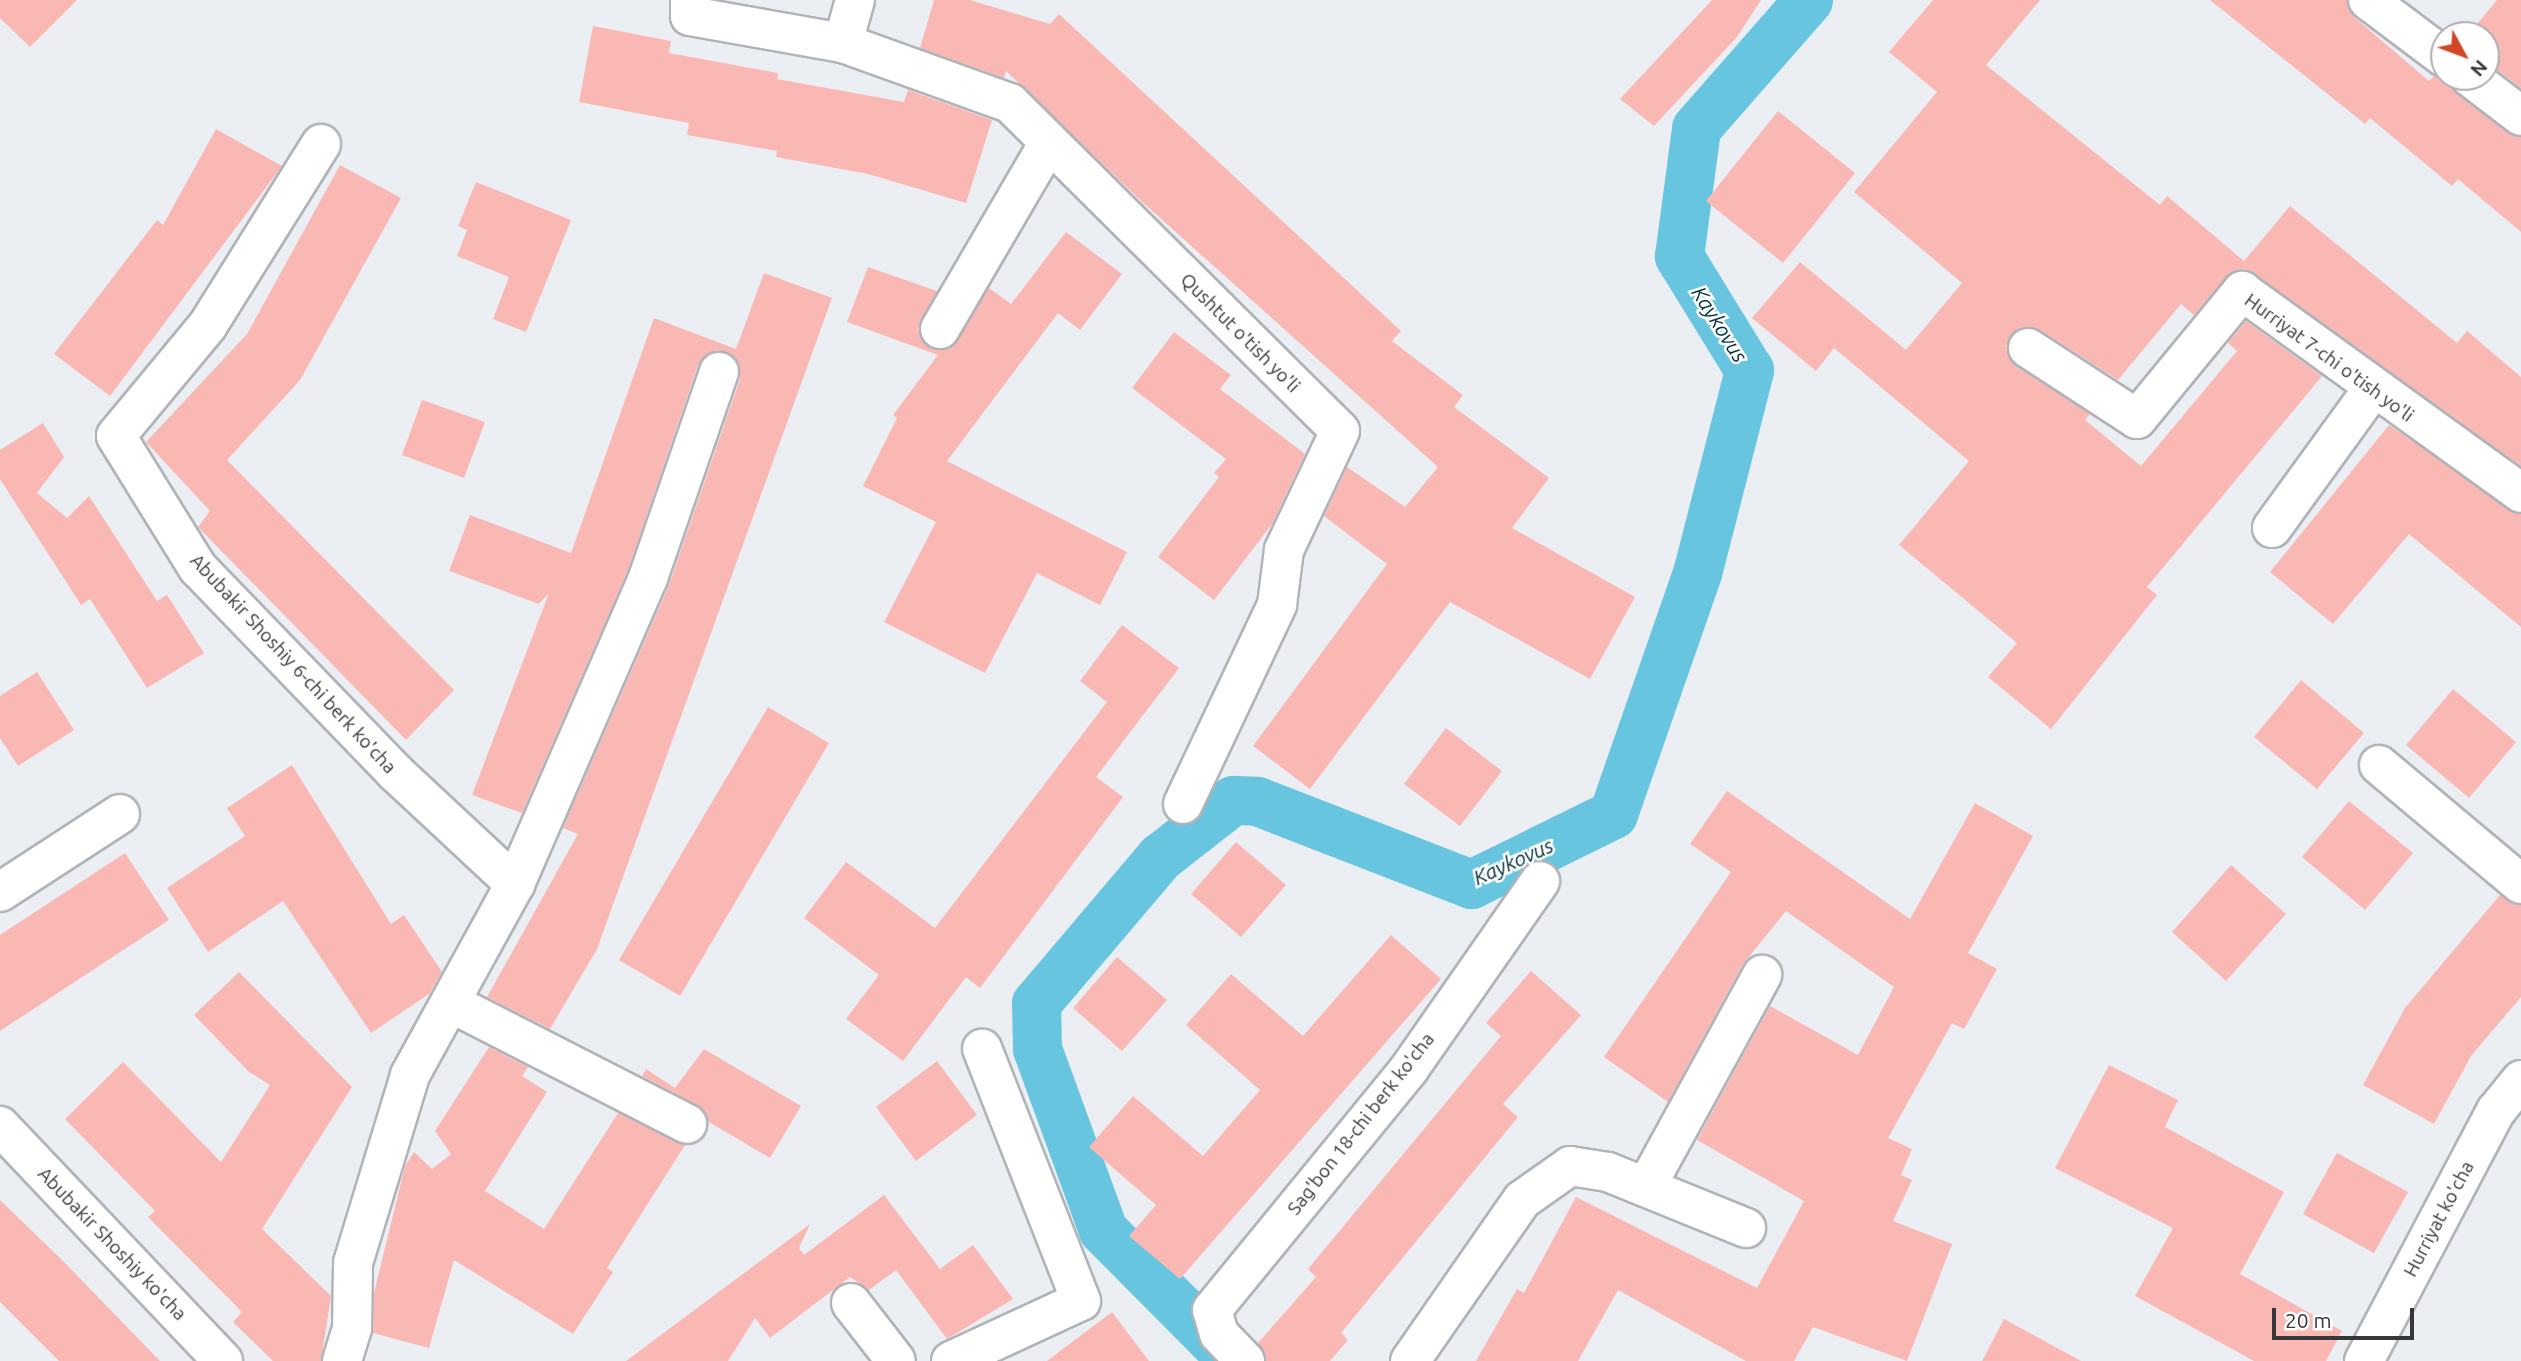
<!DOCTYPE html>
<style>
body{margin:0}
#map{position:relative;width:2521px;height:1361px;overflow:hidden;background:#ebeff4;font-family:Ubuntu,sans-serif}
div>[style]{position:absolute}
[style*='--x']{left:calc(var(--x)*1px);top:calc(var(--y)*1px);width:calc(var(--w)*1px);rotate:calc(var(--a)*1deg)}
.canal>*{height:49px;margin:-24.5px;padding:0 24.5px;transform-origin:24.5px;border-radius:24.5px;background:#67c5e0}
.building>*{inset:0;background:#fab8b5}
.roads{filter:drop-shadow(2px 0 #b0b3b8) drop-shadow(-2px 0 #b0b3b8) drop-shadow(0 2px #b0b3b8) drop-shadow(0 -2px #b0b3b8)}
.minor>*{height:38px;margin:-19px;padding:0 19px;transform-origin:19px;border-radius:19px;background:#fff}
span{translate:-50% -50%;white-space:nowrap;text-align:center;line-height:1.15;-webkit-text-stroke:5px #fff;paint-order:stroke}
.street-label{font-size:19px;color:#363739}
.water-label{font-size:21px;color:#01303b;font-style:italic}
.north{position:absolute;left:2430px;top:21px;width:70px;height:70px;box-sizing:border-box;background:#fff;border:2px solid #afafb0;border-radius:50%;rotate:131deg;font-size:19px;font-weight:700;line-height:28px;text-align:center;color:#363739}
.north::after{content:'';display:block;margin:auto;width:24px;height:32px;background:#d24727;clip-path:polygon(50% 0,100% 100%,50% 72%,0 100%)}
.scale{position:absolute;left:2272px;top:1308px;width:142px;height:32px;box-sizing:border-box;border:4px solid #363739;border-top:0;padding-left:9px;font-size:21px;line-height:24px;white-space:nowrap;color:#363739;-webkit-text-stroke:5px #fff;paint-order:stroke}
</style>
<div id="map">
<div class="canal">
<div style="--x:1233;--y:1361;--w:185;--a:-134.8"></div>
<div style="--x:1103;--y:1230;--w:193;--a:-110"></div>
<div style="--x:1037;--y:1049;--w:46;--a:-91.2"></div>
<div style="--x:1036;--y:1003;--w:192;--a:-49.7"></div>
<div style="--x:1160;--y:857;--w:93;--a:-38"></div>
<div style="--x:1233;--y:800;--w:24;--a:2"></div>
<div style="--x:1257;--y:801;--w:230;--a:21.2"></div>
<div style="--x:1471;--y:884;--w:158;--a:-26.2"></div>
<div style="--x:1613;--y:814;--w:255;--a:-70.8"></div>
<div style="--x:1697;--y:573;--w:210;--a:-75.6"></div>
<div style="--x:1749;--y:370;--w:134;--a:-121.6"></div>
<div style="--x:1679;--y:256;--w:129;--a:-82.4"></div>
<div style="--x:1696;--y:128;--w:170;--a:-48.8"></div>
</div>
<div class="building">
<div style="clip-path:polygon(0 0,77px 0,30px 47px,0 18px)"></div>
<div style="clip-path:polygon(934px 0,970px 0,1050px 24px,1059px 14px,1401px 331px,1392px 341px,1463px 395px,1454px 407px,1549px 478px,1512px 528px,1635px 597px,1590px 679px,1450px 602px,1310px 789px,1253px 746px,1387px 564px,1324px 516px,1347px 467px,1405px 507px,1438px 467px,1140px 200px,1006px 71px,1004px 78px,920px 48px)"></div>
<div style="clip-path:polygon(1712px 0,1761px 0,1737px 37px,1654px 126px,1620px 99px)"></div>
<div style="clip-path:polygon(1933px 0,2040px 0,1986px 65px,2160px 205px,2167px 196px,2244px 261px,2290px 206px,2457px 343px,2467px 331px,2521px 377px,2521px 466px,2245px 269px,2226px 277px,2194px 315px,2181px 304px,2118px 380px,2040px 330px,2018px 329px,2006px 346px,2016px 366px,2090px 414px,2085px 420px,2141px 466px,2237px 351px,2228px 343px,2246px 321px,2322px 376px,2147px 587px,2157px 595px,2051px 729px,1988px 677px,2017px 643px,1899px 545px,1969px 461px,1834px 348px,1816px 371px,1752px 318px,1800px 262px,1906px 350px,1962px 283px,1854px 192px,1937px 92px,1889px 52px)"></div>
<div style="clip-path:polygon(2210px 0,2347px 0,2354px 17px,2429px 81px,2434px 76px,2449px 78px,2457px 94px,2521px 137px,2521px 232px,2458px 179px,2452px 186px,2370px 118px,2365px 124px)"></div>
<div style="clip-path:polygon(2497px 0,2521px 0,2521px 88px,2486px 62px,2486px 35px,2468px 35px)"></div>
<div style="clip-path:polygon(593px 26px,671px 41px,669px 53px,778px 73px,777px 79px,904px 102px,908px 90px,992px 120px,966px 203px,868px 174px,776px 157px,777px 151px,687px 135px,689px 123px,579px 102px)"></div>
<div style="clip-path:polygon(1778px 111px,1855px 173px,1783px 263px,1706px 201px)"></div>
<div style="clip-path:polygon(216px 129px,282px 166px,110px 396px,54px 354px,157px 220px,163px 225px)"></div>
<div style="clip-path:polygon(340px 165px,401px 198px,300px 380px,227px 460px,454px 690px,406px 740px,198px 527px,210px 511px,146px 442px,247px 334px)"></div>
<div style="clip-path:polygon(476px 182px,571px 220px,526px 332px,493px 319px,509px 277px,457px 256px,467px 230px,458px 226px)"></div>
<div style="clip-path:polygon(1066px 232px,1122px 274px,1080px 330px,1058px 313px,947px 461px,1127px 552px,1100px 605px,1037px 573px,985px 673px,884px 622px,936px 522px,863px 486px,897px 418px,893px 415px,938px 355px,847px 322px,868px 267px,937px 291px,918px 330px,928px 347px,950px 348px,989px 288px,1011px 304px)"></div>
<div style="clip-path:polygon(764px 273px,832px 298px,597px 949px,550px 1029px,487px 997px,578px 834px,563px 828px,669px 585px,740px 379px,736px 358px,716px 350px,698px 365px,628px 570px,522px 813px,472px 795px,549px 593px,539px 604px,449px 571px,470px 515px,571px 553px,654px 318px,736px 349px)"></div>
<div style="clip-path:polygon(1174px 332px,1231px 375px,1220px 389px,1305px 454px,1272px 524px,1214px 600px,1158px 557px,1219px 477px,1214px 473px,1226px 459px,1132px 388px)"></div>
<div style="clip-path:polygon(422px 400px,485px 422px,464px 478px,402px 455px)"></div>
<div style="clip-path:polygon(43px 423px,64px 457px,37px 493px,67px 518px,89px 496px,157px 601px,167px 595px,204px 653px,147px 688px,90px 599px,81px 605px,0 479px,0 450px)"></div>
<div style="clip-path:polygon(2389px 425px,2521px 514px,2521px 627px,2409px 534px,2333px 624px,2270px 572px)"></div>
<div style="clip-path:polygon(1122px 625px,1179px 668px,1096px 777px,1123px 797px,980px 988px,966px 977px,903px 1061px,846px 1019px,879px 975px,804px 918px,846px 862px,935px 928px,1107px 702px,1080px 681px)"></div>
<div style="clip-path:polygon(37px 672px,74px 730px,18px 766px,0 738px,0 696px)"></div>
<div style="clip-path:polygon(2301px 680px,2364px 733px,2317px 789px,2254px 737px)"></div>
<div style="clip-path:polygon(2453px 689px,2516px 742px,2469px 798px,2406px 745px)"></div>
<div style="clip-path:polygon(768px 707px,829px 743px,680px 996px,619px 960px)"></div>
<div style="clip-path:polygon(1446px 728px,1502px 771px,1460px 826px,1404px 784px)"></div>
<div style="clip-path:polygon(292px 765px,391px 924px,404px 915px,442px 972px,429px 994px,371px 1033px,283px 901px,208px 952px,167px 888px,245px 836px,227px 808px)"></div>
<div style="clip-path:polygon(1727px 791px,1910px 919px,1975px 803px,2033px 836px,1968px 953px,1997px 969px,1964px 1029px,1952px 1023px,1888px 1138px,1912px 1149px,1901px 1175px,1912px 1180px,1893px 1221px,1952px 1244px,1907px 1361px,1813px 1327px,1794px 1361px,1746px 1361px,1618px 1290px,1578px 1361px,1476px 1361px,1517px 1289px,1524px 1293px,1576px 1197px,1757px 1288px,1804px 1201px,1697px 1140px,1770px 1006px,1858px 1055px,1894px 987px,1786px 911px,1743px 964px,1668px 1102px,1604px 1057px,1731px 872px,1690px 844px)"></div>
<div style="clip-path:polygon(2349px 801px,2413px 853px,2365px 910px,2302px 857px)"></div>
<div style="clip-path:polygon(1236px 842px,1286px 885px,1241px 937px,1191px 894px)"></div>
<div style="clip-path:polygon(125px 853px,169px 920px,0 1031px,0 935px)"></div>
<div style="clip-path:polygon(2231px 865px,2286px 914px,2226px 981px,2172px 932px)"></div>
<div style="clip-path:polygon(2500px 895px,2521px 905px,2521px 997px,2471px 1056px,2434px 1124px,2363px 1085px,2405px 1008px)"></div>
<div style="clip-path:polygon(1391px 935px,1441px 979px,1180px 1279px,1129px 1236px,1156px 1205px,1089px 1147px,1133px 1096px,1203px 1156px,1260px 1090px,1186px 1025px,1231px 974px,1303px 1036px)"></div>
<div style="clip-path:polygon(1117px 957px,1167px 1000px,1122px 1051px,1073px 1008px)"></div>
<div style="clip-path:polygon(1531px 971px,1581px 1015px,1503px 1104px,1518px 1117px,1341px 1333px,1348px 1340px,1330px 1361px,1266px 1361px,1258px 1343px,1316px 1277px,1308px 1269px,1501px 1036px,1486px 1023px)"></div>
<div style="clip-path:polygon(239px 972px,352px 1087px,262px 1229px,331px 1296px,321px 1361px,273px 1361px,233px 1322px,242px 1312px,148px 1217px,155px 1211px,65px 1119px,123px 1062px,221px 1162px,270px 1085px,249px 1072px,194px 1015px)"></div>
<div style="clip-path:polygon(489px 1047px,528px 1067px,522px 1076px,547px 1092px,485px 1191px,544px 1229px,618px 1113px,685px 1145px,607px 1268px,613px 1272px,573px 1334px,454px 1260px,429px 1348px,373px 1333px,374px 1293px,405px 1166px,414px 1152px,432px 1169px,451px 1154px,435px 1131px)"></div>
<div style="clip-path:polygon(704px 1049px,801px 1106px,770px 1158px,709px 1122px,697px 1105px,642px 1076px,646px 1069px,675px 1088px)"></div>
<div style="clip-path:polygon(937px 1061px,977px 1115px,916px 1161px,876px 1107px)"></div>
<div style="clip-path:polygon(2109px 1065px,2178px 1100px,2165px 1127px,2284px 1192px,2240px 1274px,2342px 1331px,2326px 1361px,2254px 1361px,2135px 1296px,2173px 1228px,2055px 1168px)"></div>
<div style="clip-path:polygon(2337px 1153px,2408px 1192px,2374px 1253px,2303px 1214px)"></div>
<div style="clip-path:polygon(884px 1195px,940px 1269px,973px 1245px,1013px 1299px,947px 1339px,896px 1270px,869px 1290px,850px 1277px,770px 1338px,755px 1318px,728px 1361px,626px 1361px,810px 1224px,799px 1248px,804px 1255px)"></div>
<div style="clip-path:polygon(0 1200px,63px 1261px,160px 1361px,59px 1361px,0 1302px)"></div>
<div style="clip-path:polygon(1112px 1312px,1149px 1361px,1047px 1361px)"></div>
<div style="clip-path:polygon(2004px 1319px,2081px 1361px,1982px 1361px)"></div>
</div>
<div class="roads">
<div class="minor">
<div style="--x:690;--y:0;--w:16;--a:90"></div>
<div style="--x:690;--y:16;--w:155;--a:10"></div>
<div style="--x:855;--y:0;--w:45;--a:105.6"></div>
<div style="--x:843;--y:43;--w:177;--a:19.8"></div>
<div style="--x:1010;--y:103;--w:465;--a:44.8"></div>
<div style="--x:1340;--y:431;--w:132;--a:115.2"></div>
<div style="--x:1284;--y:550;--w:55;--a:97.3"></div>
<div style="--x:1277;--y:605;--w:220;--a:115.3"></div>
<div style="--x:2368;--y:0;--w:95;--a:36.9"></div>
<div style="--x:2470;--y:77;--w:64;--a:37.4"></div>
<div style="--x:321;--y:144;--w:213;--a:122"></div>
<div style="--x:208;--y:325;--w:144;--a:129.7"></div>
<div style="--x:116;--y:436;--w:155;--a:58.2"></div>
<div style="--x:198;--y:568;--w:285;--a:46"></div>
<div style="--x:396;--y:773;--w:163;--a:43"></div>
<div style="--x:940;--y:329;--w:214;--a:-59.7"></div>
<div style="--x:2028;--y:348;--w:130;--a:33.1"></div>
<div style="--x:2137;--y:419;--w:166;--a:-50.6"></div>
<div style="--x:2242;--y:291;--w:344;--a:35.9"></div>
<div style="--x:2272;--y:528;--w:170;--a:-54.1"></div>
<div style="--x:2379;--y:765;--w:185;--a:40"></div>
<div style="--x:0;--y:892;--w:143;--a:-33"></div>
<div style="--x:453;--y:1004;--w:263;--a:27.1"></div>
<div style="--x:0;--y:1126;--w:324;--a:46.5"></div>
<div style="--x:1646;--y:1187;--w:242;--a:-61.3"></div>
<div style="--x:851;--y:1303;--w:73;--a:52.2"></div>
<div style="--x:342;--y:1361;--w:34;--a:-73"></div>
<div style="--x:352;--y:1329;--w:66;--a:-89.1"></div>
<div style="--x:353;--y:1263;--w:196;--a:-73.1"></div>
<div style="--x:410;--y:1075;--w:218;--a:-61.2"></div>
<div style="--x:515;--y:884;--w:334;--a:-66.5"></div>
<div style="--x:648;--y:578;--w:218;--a:-71"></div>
<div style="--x:951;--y:1361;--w:143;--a:-24.8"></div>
<div style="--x:1081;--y:1301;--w:271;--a:-111.4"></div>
<div style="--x:1245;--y:1361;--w:37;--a:-134"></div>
<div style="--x:1219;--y:1334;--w:25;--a:-106"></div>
<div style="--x:1212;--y:1310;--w:311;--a:-50.7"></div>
<div style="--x:1409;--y:1069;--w:229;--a:-55.1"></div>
<div style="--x:1410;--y:1361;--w:196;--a:-55.2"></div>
<div style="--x:1522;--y:1200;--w:59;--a:-35.3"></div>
<div style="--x:1570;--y:1166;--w:38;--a:9"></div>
<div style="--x:1608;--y:1172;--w:149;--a:22.1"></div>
<div style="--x:2364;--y:1361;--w:283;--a:-62.2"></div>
<div style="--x:2496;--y:1111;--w:40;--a:-51"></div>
</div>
</div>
<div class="street-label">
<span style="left:1240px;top:333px;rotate:45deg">Qushtut o'tish yo'li</span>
<span style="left:2329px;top:358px;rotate:36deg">Hurriyat 7-chi o'tish yo'li</span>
<span style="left:293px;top:664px;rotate:47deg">Abubakir Shoshiy 6-chi berk ko'cha</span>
<span style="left:1361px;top:1124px;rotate:-52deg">Sag'bon 18-chi berk ko'cha</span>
<span style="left:2439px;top:1219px;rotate:-62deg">Hurriyat ko'cha</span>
<span style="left:112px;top:1244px;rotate:46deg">Abubakir Shoshiy ko'cha</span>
</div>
<div class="water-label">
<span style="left:1720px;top:324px;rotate:58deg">Kaykovus</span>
<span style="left:1513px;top:861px;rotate:-24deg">Kaykovus</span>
</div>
<div class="north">N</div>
<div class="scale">20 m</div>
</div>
